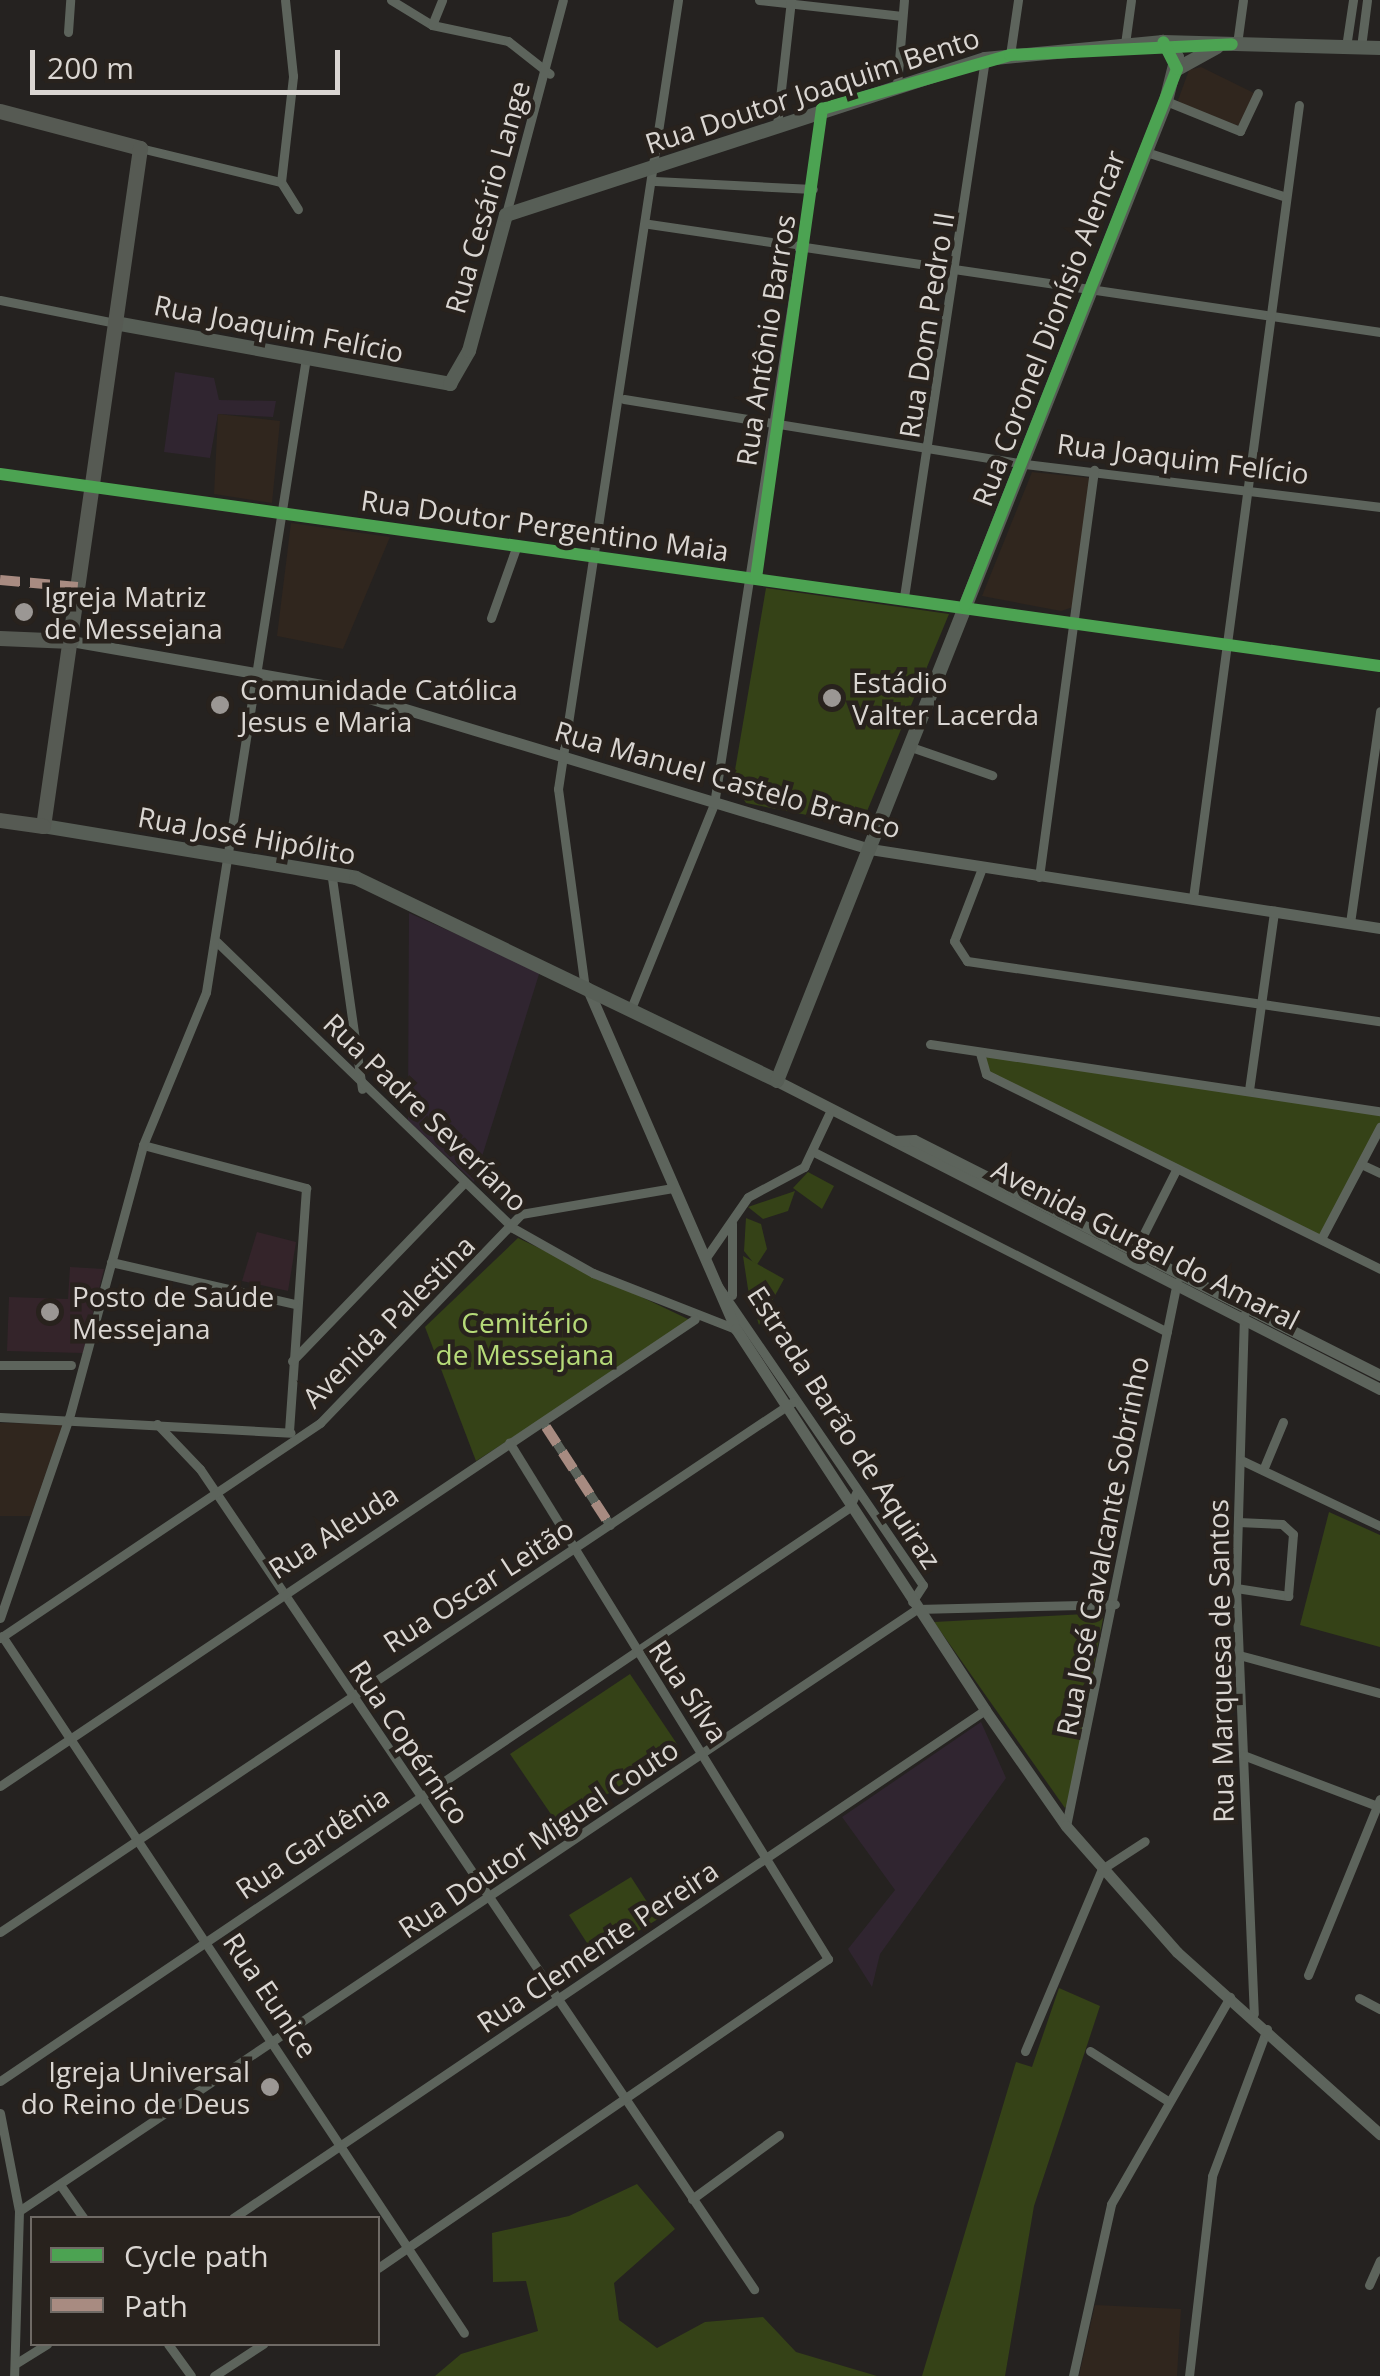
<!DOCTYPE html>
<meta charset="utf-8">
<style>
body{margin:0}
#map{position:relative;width:1380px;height:2376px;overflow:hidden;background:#252220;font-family:"Open Sans",sans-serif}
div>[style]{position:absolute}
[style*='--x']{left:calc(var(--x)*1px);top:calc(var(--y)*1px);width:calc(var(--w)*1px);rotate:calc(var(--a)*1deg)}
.commercial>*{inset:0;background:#302530}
.built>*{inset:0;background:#30261e}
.medical>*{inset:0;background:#34242a}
.green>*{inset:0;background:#354217}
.minor>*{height:9px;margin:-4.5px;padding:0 4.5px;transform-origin:4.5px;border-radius:4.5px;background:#5d645c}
.tertiary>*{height:11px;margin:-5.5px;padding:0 5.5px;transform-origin:5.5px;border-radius:5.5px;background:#5d645c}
.secondary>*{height:14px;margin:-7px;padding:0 7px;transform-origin:7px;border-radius:7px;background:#575e56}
.primary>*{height:15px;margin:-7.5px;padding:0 7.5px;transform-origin:7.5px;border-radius:7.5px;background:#565a53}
.quiet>*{height:10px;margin-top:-5px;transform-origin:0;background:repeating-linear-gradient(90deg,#a88b81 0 20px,transparent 0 30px)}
.cycleway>*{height:12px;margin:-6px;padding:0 6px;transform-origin:6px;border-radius:6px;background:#4ca352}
.dots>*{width:28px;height:28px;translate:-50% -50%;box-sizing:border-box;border:5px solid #28221d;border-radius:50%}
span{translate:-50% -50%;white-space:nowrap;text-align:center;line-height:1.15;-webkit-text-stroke:9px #28221d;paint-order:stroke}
.street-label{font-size:28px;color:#dad6d2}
.poi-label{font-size:28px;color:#dad6d2}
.left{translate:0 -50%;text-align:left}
.right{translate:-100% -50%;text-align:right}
.park-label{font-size:28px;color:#b6da79}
.legend{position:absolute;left:30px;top:2216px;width:350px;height:130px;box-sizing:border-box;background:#28221d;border:2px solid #6f6a65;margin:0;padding:12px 18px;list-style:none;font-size:30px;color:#dad6d2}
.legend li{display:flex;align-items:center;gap:20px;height:50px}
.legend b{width:50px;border:2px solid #6f6a65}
.scale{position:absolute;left:30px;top:50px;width:310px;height:45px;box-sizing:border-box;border:5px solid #dad6d2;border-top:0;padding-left:12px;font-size:30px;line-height:35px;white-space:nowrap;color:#dad6d2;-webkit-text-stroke:8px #28221d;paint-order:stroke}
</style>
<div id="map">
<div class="commercial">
<div style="clip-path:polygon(175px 372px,214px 378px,219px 400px,276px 401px,273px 417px,218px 414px,210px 458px,164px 452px)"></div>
<div style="clip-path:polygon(409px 913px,540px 971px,474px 1182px,408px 1121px)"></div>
<div style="clip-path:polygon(981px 1722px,1006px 1778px,880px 1954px,872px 1987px,848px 1949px,895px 1890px,842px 1817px)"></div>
</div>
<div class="built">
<div style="clip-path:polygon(1201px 67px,1256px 94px,1242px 127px,1177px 103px,1189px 70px)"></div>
<div style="clip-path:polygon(218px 414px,280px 421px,272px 503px,214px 494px)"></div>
<div style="clip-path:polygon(1032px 472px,1090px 478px,1073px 607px,1061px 611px,982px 596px)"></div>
<div style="clip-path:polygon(291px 523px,390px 537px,343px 649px,277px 636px)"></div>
<div style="clip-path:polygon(0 1423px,63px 1424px,31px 1516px,0 1516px)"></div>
<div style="clip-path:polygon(1095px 2305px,1181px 2309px,1177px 2376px,1079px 2376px)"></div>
</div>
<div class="medical">
<div style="clip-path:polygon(257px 1232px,296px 1242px,288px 1291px,242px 1281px)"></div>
<div style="clip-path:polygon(70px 1267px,104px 1269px,83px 1353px,7px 1351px,9px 1297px,68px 1299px)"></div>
</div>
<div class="green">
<div style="clip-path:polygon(766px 588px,949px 614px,865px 816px,843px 822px,746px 803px,733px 782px)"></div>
<div style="clip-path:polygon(980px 1054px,1380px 1111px,1380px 1127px,1321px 1239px,986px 1073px)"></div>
<div style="clip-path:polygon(808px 1172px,834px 1186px,822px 1209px,793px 1188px)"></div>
<div style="clip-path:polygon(795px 1191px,788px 1211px,763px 1219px,748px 1207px)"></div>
<div style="clip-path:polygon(746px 1218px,761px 1224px,767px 1249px,756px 1266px,744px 1251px)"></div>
<div style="clip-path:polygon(518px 1238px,694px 1322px,476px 1461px,425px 1327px)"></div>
<div style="clip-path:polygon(743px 1256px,784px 1279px,759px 1325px,748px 1289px)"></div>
<div style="clip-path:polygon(1329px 1512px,1380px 1535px,1380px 1647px,1300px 1625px)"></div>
<div style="clip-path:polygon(1104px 1613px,1069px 1804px,1065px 1808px,934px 1622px)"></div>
<div style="clip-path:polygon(630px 1674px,679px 1747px,559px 1826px,510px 1754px)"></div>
<div style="clip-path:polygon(631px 1877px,658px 1919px,596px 1957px,569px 1915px)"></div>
<div style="clip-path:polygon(1059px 1988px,1100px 2006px,1034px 2206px,1005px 2376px,922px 2376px,1016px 2062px,1032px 2067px)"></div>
<div style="clip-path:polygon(637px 2184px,675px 2229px,614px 2283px,619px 2320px,657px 2348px,705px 2322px,763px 2317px,796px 2352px,877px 2376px,435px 2376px,461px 2354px,538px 2331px,526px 2281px,493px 2282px,492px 2233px,569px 2216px)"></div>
</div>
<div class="minor">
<div style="--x:391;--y:0;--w:48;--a:31.4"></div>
<div style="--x:432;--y:25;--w:78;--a:11.9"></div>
<div style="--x:508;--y:41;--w:53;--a:38.2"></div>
<div style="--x:759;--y:0;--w:144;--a:6.4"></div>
<div style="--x:432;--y:25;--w:27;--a:-68"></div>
<div style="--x:68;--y:32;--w:32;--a:-86"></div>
<div style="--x:1125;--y:44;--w:44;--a:-82.2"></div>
<div style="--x:1237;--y:44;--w:44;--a:-82.2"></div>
<div style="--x:1346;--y:47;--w:48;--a:-81.5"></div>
<div style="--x:1361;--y:47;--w:47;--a:-82.7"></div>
<div style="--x:1010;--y:55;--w:56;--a:-81.7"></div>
<div style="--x:897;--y:85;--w:85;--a:-85.3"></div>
<div style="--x:1166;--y:101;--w:80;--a:22.1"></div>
<div style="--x:1240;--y:131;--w:42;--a:-64.7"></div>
<div style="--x:777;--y:125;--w:126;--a:-83.6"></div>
<div style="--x:140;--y:148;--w:145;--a:13.6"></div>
<div style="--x:281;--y:182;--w:32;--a:58"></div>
<div style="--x:1143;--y:151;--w:150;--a:17.8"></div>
<div style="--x:655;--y:181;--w:158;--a:2.9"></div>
<div style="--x:281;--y:182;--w:107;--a:-83.5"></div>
<div style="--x:293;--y:76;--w:76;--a:-96"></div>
<div style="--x:506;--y:214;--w:221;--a:-75.1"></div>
<div style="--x:649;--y:224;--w:739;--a:8.4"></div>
<div style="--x:0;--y:300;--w:117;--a:11.3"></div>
<div style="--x:624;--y:399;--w:406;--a:9.2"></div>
<div style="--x:1025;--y:464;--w:358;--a:6.9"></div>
<div style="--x:0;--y:474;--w:1393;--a:7.92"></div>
<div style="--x:904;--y:597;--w:544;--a:-81.44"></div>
<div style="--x:491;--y:618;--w:77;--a:-70.4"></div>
<div style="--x:911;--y:747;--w:86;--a:19.1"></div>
<div style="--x:982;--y:868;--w:78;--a:111"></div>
<div style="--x:954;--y:941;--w:24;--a:57"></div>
<div style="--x:967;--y:961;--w:417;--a:8.3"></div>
<div style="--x:331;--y:871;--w:220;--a:81.9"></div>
<div style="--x:1039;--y:877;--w:411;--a:-82.3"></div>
<div style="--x:1193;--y:898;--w:800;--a:-82.39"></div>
<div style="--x:1350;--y:923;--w:214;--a:-81.9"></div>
<div style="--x:217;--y:942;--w:412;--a:44"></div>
<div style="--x:513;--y:1228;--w:92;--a:29.4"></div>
<div style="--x:593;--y:1273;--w:154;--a:21.4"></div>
<div style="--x:584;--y:981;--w:194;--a:-97.7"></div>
<div style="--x:558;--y:789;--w:798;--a:-81.35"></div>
<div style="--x:632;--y:1006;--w:218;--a:-67.9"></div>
<div style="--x:714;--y:804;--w:700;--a:-81.13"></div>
<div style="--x:930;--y:1044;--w:455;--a:8.5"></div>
<div style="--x:980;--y:1053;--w:22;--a:74"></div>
<div style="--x:986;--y:1074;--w:440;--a:26.3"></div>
<div style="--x:1249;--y:1090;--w:181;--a:-82"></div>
<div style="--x:143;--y:1145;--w:169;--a:14.8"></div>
<div style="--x:306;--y:1188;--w:243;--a:94"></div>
<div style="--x:814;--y:1152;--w:396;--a:27"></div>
<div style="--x:1361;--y:1164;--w:21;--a:25"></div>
<div style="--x:732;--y:1223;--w:72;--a:90"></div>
<div style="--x:1321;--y:1239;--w:127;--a:-62.2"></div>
<div style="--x:1133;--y:1255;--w:95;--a:-63.2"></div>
<div style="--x:705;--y:1259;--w:75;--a:-55.3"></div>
<div style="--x:748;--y:1197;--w:64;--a:-28.2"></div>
<div style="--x:804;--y:1167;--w:63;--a:-64.7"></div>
<div style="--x:111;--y:1262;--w:188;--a:12.9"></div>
<div style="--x:716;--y:1283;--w:366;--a:55.6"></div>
<div style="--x:923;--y:1585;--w:20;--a:123"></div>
<div style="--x:1244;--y:1315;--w:273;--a:91.7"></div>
<div style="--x:1236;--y:1588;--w:426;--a:87.6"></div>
<div style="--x:292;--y:1361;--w:246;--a:-46"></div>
<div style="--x:0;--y:1365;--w:71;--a:0"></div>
<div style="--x:0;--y:1417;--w:291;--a:3.1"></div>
<div style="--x:157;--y:1424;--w:62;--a:46.3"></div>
<div style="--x:200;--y:1469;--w:990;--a:55.96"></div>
<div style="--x:546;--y:1427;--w:117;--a:56.9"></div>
<div style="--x:1241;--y:1460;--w:154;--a:25.4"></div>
<div style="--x:1263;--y:1470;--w:52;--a:-67.4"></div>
<div style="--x:1236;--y:1588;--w:53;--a:8.7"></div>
<div style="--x:1288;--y:1596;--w:62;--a:-85.4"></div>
<div style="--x:1293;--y:1534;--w:15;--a:-138"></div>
<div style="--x:1282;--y:1524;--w:44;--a:-177.4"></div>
<div style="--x:0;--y:1618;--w:212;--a:-71"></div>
<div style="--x:69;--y:1418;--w:283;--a:-74.8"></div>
<div style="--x:143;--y:1145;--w:165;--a:-67.6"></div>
<div style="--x:206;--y:992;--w:642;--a:-81.04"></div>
<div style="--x:2;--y:1636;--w:836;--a:56.46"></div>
<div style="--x:0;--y:1638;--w:386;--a:-33.9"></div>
<div style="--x:320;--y:1423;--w:290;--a:-46.1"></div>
<div style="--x:521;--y:1214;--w:154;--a:-9.7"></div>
<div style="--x:1239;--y:1655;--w:146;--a:15.1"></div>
<div style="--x:1243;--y:1755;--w:143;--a:20.8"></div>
<div style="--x:0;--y:1786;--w:837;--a:-33.9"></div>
<div style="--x:1066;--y:1826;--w:555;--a:-78.47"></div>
<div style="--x:0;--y:1932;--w:955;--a:-33.77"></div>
<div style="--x:1308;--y:1975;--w:190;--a:-67.8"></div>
<div style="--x:1359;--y:1998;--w:24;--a:28"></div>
<div style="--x:1025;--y:2051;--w:198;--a:-67.1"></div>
<div style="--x:1102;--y:1869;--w:51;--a:-33.1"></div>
<div style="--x:1090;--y:2051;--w:93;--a:32.7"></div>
<div style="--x:0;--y:2081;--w:1024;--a:-34.02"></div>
<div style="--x:849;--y:1508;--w:19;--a:-65"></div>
<div style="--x:0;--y:2113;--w:100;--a:79"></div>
<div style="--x:19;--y:2211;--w:165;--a:91.7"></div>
<div style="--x:61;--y:2186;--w:39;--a:55"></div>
<div style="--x:692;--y:2199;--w:108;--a:-36.3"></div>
<div style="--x:19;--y:2211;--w:1081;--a:-33.84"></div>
<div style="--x:917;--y:1609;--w:198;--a:-1.4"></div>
<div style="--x:233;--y:2218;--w:908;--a:-34.04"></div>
<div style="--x:378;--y:2268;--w:546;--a:-34.48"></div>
<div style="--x:828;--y:1959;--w:607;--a:-121.68"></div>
<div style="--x:1369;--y:2285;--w:27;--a:-66"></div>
<div style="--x:168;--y:2344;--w:39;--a:54"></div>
<div style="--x:15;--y:2364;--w:38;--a:-32"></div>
<div style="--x:214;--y:2376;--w:59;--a:-33.1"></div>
<div style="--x:1073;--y:2376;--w:176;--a:-77.5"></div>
<div style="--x:1111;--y:2204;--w:239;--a:-60.1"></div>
<div style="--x:1189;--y:2376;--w:201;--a:-83.4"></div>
<div style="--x:1212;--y:2176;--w:157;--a:-69.5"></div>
</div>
<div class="tertiary">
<div style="--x:71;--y:641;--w:262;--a:9.9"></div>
<div style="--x:329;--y:686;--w:565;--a:16.77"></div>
<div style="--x:870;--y:849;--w:516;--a:8.81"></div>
<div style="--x:587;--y:987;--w:373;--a:66.5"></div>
<div style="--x:736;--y:1329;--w:455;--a:56.8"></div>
<div style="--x:985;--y:1710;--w:141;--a:55.1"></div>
<div style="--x:1066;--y:1826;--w:168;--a:48.6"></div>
<div style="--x:1177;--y:1952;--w:273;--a:41.9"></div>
<div style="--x:777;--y:1081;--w:677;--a:27.06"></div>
<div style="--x:895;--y:1141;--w:19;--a:-3"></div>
<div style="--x:914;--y:1140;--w:522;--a:26.76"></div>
</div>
<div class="secondary">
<div style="--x:1177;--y:69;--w:46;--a:-28.8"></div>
<div style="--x:115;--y:323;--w:341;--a:10.3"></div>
<div style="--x:450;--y:384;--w:38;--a:-60"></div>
<div style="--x:469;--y:351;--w:141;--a:-74.8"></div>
<div style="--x:506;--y:215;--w:504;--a:-18.04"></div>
<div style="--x:985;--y:59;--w:179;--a:-5.5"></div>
<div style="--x:1163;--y:42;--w:217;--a:1.6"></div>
<div style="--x:43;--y:826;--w:317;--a:9.4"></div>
<div style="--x:356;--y:878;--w:467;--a:25.7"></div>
<div style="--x:777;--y:1081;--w:1054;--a:-68.35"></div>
<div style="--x:1166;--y:101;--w:45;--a:-76"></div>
<div style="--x:1177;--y:57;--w:21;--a:-133"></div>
</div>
<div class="primary">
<div style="--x:0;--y:111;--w:145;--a:14.8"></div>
<div style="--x:140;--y:148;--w:685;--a:98.14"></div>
<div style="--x:43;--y:826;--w:43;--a:-172.1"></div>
<div style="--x:0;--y:638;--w:71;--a:2.4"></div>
</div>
<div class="quiet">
<div style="--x:0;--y:580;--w:78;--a:5.1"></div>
<div style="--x:546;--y:1427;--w:117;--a:56.9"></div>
</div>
<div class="cycleway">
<div style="--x:0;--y:474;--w:1393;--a:7.92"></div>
<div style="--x:756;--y:578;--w:474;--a:-82"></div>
<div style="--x:822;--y:109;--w:196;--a:-16"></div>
<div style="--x:1010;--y:55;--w:222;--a:-2.8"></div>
<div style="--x:965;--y:605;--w:576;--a:-68.42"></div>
<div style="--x:1177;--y:69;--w:30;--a:-117"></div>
</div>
<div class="dots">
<div style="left:24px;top:612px;background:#9b9794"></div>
<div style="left:832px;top:698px;background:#9b9794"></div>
<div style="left:220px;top:705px;background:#9b9794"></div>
<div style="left:50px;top:1312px;background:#9b9794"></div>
<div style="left:270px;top:2087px;background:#9b9794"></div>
</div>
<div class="street-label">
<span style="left:812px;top:90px;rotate:-18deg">Rua Doutor Joaquim Bento</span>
<span style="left:487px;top:197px;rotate:-74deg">Rua Cesário Lange</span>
<span style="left:926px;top:325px;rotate:-81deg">Rua Dom Pedro II</span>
<span style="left:279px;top:328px;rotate:11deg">Rua Joaquim Felício</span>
<span style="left:1048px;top:328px;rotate:-69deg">Rua Coronel Dionísio Alencar</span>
<span style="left:765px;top:340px;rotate:-81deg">Rua Antônio Barros</span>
<span style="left:1183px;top:458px;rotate:7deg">Rua Joaquim Felício</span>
<span style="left:545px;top:525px;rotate:8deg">Rua Doutor Pergentino Maia</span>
<span style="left:728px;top:779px;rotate:16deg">Rua Manuel Castelo Branco</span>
<span style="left:247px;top:835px;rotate:10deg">Rua José Hipólito</span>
<span style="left:426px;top:1112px;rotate:44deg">Rua Padre Severíano</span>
<span style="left:1146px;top:1244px;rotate:27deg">Avenida Gurgel do Amaral</span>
<span style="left:388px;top:1321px;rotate:-45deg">Avenida Palestina</span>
<span style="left:845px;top:1427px;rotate:57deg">Estrada Barão de Aquiraz</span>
<span style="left:333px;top:1531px;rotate:-33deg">Rua Aleuda</span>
<span style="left:1102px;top:1546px;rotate:-79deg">Rua José Cavalcante Sobrinho</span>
<span style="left:478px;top:1585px;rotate:-33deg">Rua Oscar Leitão</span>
<span style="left:1220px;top:1661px;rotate:-91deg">Rua Marquesa de Santos</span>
<span style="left:689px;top:1691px;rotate:56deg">Rua Sílva</span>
<span style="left:410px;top:1742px;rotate:56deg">Rua Copérnico</span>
<span style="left:538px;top:1838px;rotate:-34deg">Rua Doutor Miguel Couto</span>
<span style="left:312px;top:1842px;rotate:-34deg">Rua Gardênia</span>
<span style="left:597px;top:1946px;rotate:-34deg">Rua Clemente Pereira</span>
<span style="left:271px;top:1995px;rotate:56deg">Rua Eunice</span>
</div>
<div class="poi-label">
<span class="left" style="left:44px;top:612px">Igreja Matriz<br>de Messejana</span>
<span class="left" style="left:852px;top:698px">Estádio<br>Valter Lacerda</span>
<span class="left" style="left:240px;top:705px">Comunidade Católica<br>Jesus e Maria</span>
<span class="left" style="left:72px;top:1312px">Posto de Saúde<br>Messejana</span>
<span class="right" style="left:250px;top:2087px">Igreja Universal<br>do Reino de Deus</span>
</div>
<div class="park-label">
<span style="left:525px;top:1338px">Cemitério<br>de Messejana</span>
</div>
<ul class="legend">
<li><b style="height:12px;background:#4ca352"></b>Cycle path</li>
<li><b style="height:12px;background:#a88b81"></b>Path</li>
</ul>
<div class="scale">200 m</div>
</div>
